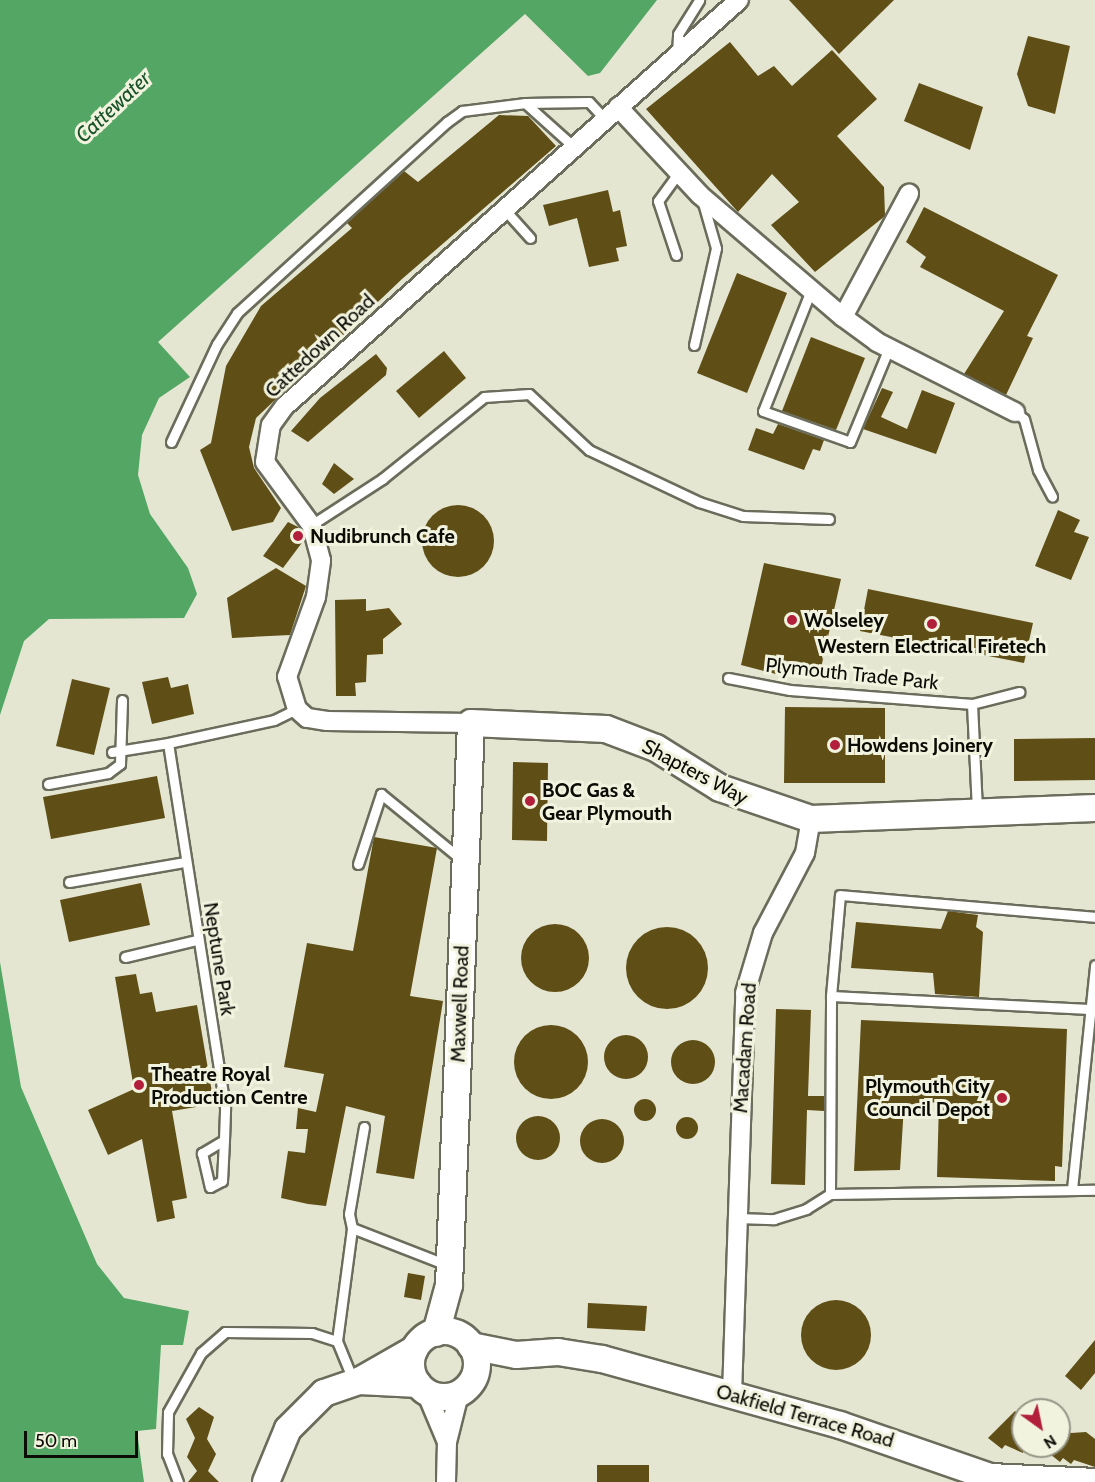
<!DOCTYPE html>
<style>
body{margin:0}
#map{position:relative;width:1095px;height:1482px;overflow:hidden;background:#e4e6d2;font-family:Cabin,sans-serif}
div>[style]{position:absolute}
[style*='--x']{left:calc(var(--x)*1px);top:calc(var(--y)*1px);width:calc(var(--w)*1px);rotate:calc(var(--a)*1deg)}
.water>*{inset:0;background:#53a663}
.building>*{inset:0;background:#5f4e15}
.round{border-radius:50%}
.roads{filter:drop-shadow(2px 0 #6b6c5b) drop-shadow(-2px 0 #6b6c5b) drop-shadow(0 2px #6b6c5b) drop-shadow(0 -2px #6b6c5b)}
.lane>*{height:9px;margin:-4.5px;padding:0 4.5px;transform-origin:4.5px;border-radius:4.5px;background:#fff}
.street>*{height:18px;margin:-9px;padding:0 9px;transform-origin:9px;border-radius:9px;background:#fff}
.secondary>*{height:26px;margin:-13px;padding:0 13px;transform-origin:13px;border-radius:13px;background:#fff}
.secondary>.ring{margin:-13px;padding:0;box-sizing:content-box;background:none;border:26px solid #fff;border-radius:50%}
.dots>*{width:16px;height:16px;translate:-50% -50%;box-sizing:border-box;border:3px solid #f2f3df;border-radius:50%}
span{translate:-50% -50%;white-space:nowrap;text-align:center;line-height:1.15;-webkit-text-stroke:6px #f2f3df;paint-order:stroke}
.street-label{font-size:20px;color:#0c0c06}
.poi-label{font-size:20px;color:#0c0c06;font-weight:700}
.left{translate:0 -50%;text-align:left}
.right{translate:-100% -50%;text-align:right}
.water-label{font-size:21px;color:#185327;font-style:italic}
.north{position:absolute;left:1011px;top:1398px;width:60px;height:60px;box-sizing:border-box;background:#f2f3df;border:2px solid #969788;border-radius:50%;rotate:147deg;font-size:16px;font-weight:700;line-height:24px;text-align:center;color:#0c0c06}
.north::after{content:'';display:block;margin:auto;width:21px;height:27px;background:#b21f3a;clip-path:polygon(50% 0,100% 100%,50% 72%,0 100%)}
.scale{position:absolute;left:24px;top:1431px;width:114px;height:27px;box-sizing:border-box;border:3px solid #0c0c06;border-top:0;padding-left:8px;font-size:18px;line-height:21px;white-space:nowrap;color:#0c0c06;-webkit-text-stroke:4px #f2f3df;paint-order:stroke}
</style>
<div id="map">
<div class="water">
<div style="clip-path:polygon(0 0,657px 0,600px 73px,588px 76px,525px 14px,158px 342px,190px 377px,159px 398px,142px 435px,138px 475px,150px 514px,188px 568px,197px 594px,184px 618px,49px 619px,24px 641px,0 715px)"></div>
<div style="clip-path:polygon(0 962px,21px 1087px,97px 1264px,124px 1298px,189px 1311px,183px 1345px,161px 1345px,156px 1429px,137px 1431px,144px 1482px,0 1482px)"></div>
</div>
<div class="building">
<div style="clip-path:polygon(789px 0,894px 0,839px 54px)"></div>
<div style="clip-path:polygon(1028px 36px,1070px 46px,1055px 114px,1028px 106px,1017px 74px)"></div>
<div style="clip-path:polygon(730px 42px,758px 76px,774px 66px,792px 86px,832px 50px,877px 99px,837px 136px,884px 187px,885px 216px,815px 272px,771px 225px,799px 202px,772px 174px,738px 212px,646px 109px)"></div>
<div style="clip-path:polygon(919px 83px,983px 107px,970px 150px,904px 121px)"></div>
<div style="clip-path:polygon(499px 115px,528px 116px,556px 146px,402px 279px,256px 418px,249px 447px,254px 468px,281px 508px,273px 522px,232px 531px,200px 450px,211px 443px,226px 366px,261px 306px,352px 228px,347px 223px,404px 171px,418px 182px)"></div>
<div style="clip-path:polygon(608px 190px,613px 212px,620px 210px,627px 246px,616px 248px,619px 261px,589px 267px,577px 218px,549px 226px,543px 205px)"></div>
<div style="clip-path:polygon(924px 207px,1058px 275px,1027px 336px,1033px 338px,1006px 395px,964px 374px,1004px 311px,920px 267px,926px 257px,906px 242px)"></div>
<div style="clip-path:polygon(737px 273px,787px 293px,747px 393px,697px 373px)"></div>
<div style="clip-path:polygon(811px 337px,865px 358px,836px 430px,782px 411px)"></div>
<div style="clip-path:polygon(444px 351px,466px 378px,419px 418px,396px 391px)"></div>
<div style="clip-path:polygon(376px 354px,387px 368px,386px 375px,308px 442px,291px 431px,320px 398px)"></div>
<div style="clip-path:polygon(882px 388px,893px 392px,881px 417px,907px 429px,922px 390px,955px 403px,936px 454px,863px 429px)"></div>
<div style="clip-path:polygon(778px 424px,824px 440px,820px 451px,813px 449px,804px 470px,748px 450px,756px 428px,773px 434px)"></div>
<div style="clip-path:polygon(334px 463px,354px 479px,334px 494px,322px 484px)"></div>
<div class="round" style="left:422px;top:505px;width:72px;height:72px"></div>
<div style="clip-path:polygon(1058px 510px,1080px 520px,1074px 532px,1089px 537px,1071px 580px,1035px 566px)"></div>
<div style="clip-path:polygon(288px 522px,298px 527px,304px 540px,283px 568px,263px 556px)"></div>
<div style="clip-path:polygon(764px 563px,841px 579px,821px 668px,780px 660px,776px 674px,741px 665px)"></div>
<div style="clip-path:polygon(276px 568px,306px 586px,290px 635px,232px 638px,227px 598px)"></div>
<div style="clip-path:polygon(868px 589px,1033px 623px,1024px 663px,860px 631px)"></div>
<div style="clip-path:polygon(366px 599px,366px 611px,389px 608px,402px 624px,383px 639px,383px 654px,367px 655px,366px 682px,355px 683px,356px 696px,336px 696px,335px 600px)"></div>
<div style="clip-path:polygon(168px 677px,171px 688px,188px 684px,194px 714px,152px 724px,142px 682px)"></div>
<div style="clip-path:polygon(72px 679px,110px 688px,94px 755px,56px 746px)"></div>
<div style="clip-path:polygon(785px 707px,885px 708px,885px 783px,784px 783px)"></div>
<div style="clip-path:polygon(1095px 738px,1095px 780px,1014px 781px,1014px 739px)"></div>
<div style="clip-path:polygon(513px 762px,548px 763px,547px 841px,512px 840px)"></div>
<div style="clip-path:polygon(157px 776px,165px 818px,51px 839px,43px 797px)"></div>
<div style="clip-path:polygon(374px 837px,437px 848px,410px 996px,443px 1001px,414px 1179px,376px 1173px,385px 1116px,346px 1106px,326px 1206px,308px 1204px,281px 1198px,288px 1151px,305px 1153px,308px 1129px,296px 1129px,298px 1108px,316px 1112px,324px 1074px,284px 1067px,307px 943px,353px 951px)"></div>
<div style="clip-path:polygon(141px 883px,150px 925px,69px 942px,60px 900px)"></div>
<div style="clip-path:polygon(948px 911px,978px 915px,976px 927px,983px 932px,979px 997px,935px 994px,933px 973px,851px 968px,856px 922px,941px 929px)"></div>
<div class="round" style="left:521px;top:924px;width:68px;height:68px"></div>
<div class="round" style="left:626px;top:927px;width:82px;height:82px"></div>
<div style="clip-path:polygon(136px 974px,140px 994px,152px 992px,156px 1012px,197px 1005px,214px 1104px,172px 1111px,187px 1198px,172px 1201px,175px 1218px,157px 1222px,142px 1139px,108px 1155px,88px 1110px,134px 1089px,115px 977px)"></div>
<div style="clip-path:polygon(776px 1009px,811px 1010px,808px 1096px,824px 1096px,824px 1111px,807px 1110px,805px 1185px,771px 1184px)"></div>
<div style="clip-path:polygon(861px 1020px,1067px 1029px,1062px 1167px,1055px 1166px,1055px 1181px,937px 1177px,939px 1102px,904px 1105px,900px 1170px,854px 1171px)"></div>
<div class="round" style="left:514px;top:1025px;width:74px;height:74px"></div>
<div class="round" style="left:604px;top:1035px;width:44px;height:44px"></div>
<div class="round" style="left:671px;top:1040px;width:44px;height:44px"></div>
<div class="round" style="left:634px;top:1099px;width:22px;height:22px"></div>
<div class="round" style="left:516px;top:1116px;width:44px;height:44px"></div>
<div class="round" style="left:676px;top:1117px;width:22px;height:22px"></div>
<div class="round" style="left:580px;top:1119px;width:44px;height:44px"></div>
<div style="clip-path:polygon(408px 1273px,425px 1276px,421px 1300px,404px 1297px)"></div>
<div class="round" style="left:801px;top:1300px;width:70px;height:70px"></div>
<div style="clip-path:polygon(588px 1303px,647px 1306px,645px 1331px,587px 1328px)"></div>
<div style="clip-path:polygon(1095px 1340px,1095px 1373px,1081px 1390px,1065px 1376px)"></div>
<div style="clip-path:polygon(199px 1407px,214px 1417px,207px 1439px,216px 1454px,208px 1471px,219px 1482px,188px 1482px,197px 1471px,187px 1457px,195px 1438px,186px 1419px)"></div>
<div style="clip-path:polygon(1015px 1411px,1023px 1418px,1023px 1453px,1005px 1445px,1002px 1449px,988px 1438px)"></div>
<div style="clip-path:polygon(1059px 1423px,1071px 1433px,1086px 1432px,1095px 1439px,1095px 1467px,1074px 1460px,1071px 1464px,1063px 1458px,1060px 1462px,1040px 1446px,1059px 1446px)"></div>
<div style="clip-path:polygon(597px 1465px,649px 1465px,649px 1482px,597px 1482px)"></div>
</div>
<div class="roads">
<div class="lane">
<div style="--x:677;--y:55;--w:21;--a:-87"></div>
<div style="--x:678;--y:34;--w:40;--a:-58"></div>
<div style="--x:525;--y:103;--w:64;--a:-0.9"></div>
<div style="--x:589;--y:102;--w:23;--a:47"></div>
<div style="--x:504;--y:209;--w:39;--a:48"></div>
<div style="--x:676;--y:255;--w:57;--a:-108.4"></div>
<div style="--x:658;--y:201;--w:36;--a:-54"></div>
<div style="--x:811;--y:290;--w:130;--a:111.6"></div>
<div style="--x:763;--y:411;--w:92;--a:19.6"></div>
<div style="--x:850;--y:442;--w:102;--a:-67.5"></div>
<div style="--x:694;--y:345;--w:99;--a:-77.2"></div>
<div style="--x:716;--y:248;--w:47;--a:-106.1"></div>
<div style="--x:1015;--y:412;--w:11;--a:38"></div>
<div style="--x:1024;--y:419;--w:53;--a:74.6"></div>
<div style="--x:1038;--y:470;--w:30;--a:62"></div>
<div style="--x:171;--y:442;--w:108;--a:-64.9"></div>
<div style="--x:217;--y:344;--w:37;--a:-57"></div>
<div style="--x:237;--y:313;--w:284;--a:-42.3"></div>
<div style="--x:447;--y:122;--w:19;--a:-36"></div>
<div style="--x:462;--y:111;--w:64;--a:-7.2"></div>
<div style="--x:525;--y:103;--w:66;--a:41.9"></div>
<div style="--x:311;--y:525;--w:85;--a:-32.9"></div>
<div style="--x:382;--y:479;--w:131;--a:-38.8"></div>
<div style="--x:484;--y:397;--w:45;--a:-3.8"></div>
<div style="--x:529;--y:394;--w:82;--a:43"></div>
<div style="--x:589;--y:450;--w:122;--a:25.3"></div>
<div style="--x:699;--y:502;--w:46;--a:17.7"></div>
<div style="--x:743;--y:516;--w:86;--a:2"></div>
<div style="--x:728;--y:678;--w:63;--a:11"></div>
<div style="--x:790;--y:690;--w:183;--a:4.4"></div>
<div style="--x:972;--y:704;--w:107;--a:87.3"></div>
<div style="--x:972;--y:704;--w:49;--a:-14.3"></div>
<div style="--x:112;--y:752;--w:57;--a:-9.1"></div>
<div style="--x:48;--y:784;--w:61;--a:-10.4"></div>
<div style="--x:108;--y:773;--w:15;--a:-37"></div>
<div style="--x:120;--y:764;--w:64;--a:-88.2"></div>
<div style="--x:358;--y:864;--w:74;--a:-71.8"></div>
<div style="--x:381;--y:794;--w:103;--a:39.1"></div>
<div style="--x:69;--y:882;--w:118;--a:-9.8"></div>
<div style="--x:125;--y:957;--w:74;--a:-13.3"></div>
<div style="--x:831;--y:996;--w:259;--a:2.9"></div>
<div style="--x:364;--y:1127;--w:88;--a:99.8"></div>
<div style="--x:349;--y:1214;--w:14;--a:78"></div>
<div style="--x:352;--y:1228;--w:102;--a:21.3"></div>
<div style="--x:224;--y:1140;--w:26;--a:149"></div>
<div style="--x:202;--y:1153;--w:35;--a:77"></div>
<div style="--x:210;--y:1187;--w:13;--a:-27"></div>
<div style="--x:222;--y:1181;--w:41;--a:-87.2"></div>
<div style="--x:224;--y:1140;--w:33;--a:-88"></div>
<div style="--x:225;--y:1107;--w:368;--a:-98.9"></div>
<div style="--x:168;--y:743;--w:108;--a:-12.2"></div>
<div style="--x:274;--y:720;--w:25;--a:-26"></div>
<div style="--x:1072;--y:1189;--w:225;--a:-84.1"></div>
<div style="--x:830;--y:1194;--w:198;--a:-89.7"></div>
<div style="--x:831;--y:996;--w:101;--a:-84.9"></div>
<div style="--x:840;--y:895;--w:256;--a:4.9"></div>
<div style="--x:737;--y:1218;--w:37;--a:2"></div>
<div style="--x:774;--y:1219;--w:34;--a:-17"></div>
<div style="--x:806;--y:1209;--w:28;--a:-32"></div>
<div style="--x:830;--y:1194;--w:265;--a:-0.9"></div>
<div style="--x:337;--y:1341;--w:114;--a:-82.4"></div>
<div style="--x:178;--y:1482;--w:30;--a:-111"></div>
<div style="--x:167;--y:1454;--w:42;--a:-88.6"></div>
<div style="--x:168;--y:1412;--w:68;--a:-60.8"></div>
<div style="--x:201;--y:1353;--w:32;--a:-41"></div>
<div style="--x:225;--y:1332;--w:87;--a:0.7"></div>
<div style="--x:312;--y:1333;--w:26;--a:18"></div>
<div style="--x:337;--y:1341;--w:42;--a:67.7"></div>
</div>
<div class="street">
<div style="--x:618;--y:107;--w:120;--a:47"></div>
<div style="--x:700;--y:195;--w:188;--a:40.5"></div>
<div style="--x:843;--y:317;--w:42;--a:36.3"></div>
<div style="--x:877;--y:342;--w:155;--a:26.9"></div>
<div style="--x:843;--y:317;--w:140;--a:-61.8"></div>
<div style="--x:471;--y:723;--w:144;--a:-179.2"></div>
<div style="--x:327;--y:721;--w:20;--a:-171"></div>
<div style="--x:307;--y:718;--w:13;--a:-138"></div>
<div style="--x:297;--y:709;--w:34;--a:-107"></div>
<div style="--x:287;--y:677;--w:85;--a:-70.1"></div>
<div style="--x:316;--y:597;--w:37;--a:-82"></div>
<div style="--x:321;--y:560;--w:35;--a:-105"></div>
<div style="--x:312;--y:526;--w:79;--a:-126.3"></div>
<div style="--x:265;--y:462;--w:37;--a:-81"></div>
<div style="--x:271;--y:425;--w:24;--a:-54"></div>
<div style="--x:285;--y:406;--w:609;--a:-41.81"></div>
<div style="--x:426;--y:1392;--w:54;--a:67.2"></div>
<div style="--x:732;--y:1395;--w:402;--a:-88.1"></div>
<div style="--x:745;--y:993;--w:63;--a:-73.3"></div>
<div style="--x:763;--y:933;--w:90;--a:-62.3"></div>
<div style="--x:805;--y:853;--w:35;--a:-80"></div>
<div style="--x:990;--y:1473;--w:105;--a:2.7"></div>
<div style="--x:446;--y:1482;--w:40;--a:-88.6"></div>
<div style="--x:447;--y:1442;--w:49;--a:-76"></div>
</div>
<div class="secondary">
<div class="ring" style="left:411px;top:1331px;width:40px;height:40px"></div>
<div style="--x:436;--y:1333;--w:50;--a:-74.8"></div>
<div style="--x:449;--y:1285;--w:562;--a:-87.76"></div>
<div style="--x:471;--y:723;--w:135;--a:2.5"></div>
<div style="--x:606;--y:729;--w:53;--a:20.8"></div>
<div style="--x:656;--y:748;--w:75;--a:32"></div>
<div style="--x:720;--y:788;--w:96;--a:18.8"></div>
<div style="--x:811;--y:819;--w:284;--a:-2.2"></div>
<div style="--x:471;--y:1346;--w:46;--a:11.3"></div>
<div style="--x:516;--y:1355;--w:42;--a:-4.1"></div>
<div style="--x:558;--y:1352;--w:45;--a:9"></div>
<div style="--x:602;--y:1359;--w:247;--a:15.5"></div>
<div style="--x:840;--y:1425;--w:175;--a:19.1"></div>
<div style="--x:359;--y:1381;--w:64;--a:-29.7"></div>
<div style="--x:266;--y:1482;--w:57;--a:-67.5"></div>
<div style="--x:288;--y:1429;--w:51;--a:-45"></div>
<div style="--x:324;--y:1393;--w:37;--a:-19"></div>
<div style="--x:359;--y:1381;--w:59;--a:2.9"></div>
</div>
</div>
<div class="dots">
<div style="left:298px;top:536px;background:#b21f3a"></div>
<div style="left:792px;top:620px;background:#b21f3a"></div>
<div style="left:932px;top:624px;background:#b21f3a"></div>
<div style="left:835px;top:745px;background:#b21f3a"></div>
<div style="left:530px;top:801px;background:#b21f3a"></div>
<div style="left:139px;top:1085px;background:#b21f3a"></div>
<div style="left:1002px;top:1098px;background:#b21f3a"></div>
</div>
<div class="street-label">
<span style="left:320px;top:346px;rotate:-43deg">Cattedown Road</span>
<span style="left:852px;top:674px;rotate:6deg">Plymouth Trade Park</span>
<span style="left:695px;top:772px;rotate:28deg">Shapters Way</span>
<span style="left:219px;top:959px;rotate:81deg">Neptune Park</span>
<span style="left:460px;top:1004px;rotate:-88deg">Maxwell Road</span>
<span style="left:745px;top:1048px;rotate:-86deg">Macadam Road</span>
<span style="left:805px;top:1416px;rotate:16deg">Oakfield Terrace Road</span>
</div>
<div class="poi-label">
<span class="left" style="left:310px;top:536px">Nudibrunch Cafe</span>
<span class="left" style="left:804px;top:620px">Wolseley</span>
<span style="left:932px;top:646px">Western Electrical Firetech</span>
<span class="left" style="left:847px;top:745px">Howdens Joinery</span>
<span class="left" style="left:542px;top:802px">BOC Gas &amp;<br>Gear Plymouth</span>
<span class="left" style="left:151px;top:1086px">Theatre Royal<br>Production Centre</span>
<span class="right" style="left:990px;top:1098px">Plymouth City<br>Council Depot</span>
</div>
<div class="water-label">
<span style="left:113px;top:107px;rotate:-43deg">Cattewater</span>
</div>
<div class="north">N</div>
<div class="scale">50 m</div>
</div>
